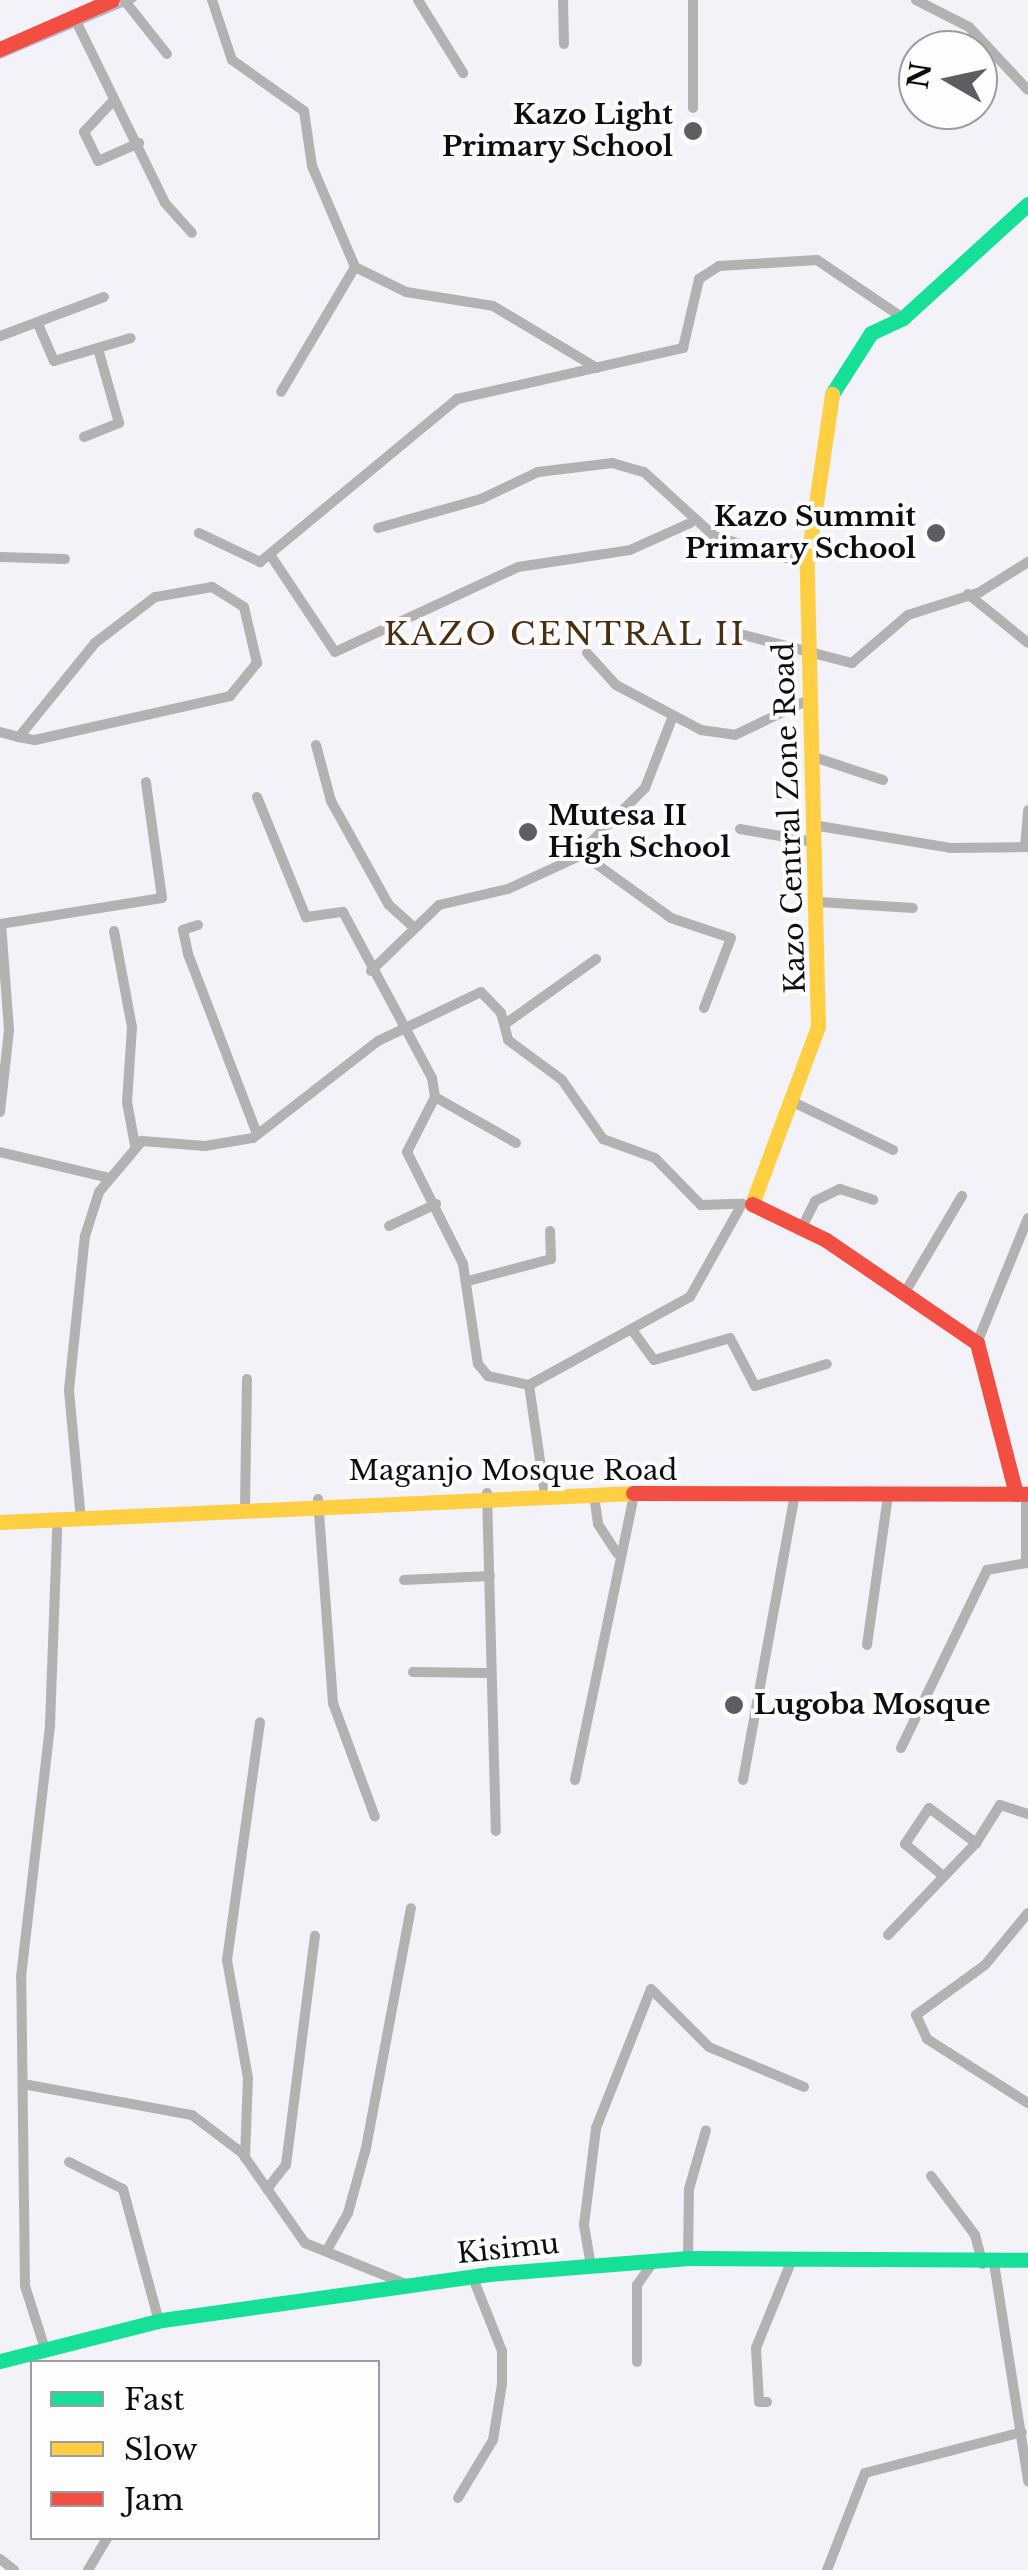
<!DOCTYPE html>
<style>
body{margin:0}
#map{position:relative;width:1028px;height:2570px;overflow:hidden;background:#f2f2f8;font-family:"Libre Baskerville",serif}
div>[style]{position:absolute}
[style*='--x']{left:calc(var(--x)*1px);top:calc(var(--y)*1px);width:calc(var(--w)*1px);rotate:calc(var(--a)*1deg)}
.stream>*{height:4px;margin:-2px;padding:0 2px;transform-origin:2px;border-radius:2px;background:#b4b4cd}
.street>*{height:10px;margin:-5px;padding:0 5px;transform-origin:5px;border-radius:5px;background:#b3b1b2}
.fast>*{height:15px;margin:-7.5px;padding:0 7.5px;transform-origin:7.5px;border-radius:7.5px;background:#16e098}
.slow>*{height:15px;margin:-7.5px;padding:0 7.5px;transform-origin:7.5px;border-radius:7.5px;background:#ffcf43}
.jam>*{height:15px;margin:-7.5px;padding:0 7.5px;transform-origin:7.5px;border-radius:7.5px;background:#f24e42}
.dots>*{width:28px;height:28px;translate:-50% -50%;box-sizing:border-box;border:5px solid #fdfdfd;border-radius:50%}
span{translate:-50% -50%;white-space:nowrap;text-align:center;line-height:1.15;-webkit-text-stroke:8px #fdfdfd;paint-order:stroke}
.poi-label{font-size:28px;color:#0d0e12;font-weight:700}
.right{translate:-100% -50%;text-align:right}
.left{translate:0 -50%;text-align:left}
.street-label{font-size:28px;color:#0d0e12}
.quarter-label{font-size:32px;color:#4b2d11;letter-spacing:2.5px}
.legend{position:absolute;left:30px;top:2360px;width:350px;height:180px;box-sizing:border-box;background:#fdfdfd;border:2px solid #9d9d9f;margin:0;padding:12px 18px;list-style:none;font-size:30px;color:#0d0e12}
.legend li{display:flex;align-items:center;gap:20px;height:50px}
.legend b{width:50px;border:2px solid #9d9d9f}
.north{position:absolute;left:898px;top:30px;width:100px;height:100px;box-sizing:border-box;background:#fdfdfd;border:2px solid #9d9d9f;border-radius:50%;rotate:279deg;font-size:28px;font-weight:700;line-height:40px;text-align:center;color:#0d0e12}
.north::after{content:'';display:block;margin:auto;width:35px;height:45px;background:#5d5e62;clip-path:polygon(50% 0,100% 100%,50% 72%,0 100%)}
</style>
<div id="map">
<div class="stream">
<div style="--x:0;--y:57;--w:146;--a:-23"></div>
</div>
<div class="street">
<div style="--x:124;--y:0;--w:69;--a:51.5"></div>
<div style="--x:212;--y:0;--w:63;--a:71.6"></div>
<div style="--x:232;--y:60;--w:88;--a:35.3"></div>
<div style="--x:304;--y:111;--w:56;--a:81.7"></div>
<div style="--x:312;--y:166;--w:110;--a:66.9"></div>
<div style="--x:355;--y:267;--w:145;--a:120.6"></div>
<div style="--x:418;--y:0;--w:86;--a:58.3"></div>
<div style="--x:563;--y:0;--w:44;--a:88.7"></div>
<div style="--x:693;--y:0;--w:108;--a:90"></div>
<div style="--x:916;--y:0;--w:59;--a:27"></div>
<div style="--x:969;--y:27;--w:86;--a:46.9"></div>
<div style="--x:74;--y:17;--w:207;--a:63.9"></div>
<div style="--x:165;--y:203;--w:40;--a:48"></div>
<div style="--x:112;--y:102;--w:41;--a:133"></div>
<div style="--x:84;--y:132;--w:32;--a:64"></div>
<div style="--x:98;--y:161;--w:45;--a:-23.7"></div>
<div style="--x:355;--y:267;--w:57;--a:26.1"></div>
<div style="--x:406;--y:292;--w:88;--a:9.1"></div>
<div style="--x:493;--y:306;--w:121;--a:30.8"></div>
<div style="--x:38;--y:324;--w:40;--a:66.6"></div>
<div style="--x:54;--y:361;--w:80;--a:-16.6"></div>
<div style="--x:0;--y:336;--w:111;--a:-20.6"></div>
<div style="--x:84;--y:437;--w:38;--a:-22"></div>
<div style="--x:119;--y:423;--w:77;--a:-105.8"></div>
<div style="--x:378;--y:528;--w:107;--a:-15.7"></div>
<div style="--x:481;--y:499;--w:63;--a:-25.3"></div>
<div style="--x:538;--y:472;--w:75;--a:-6.9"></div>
<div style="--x:612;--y:463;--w:33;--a:16"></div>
<div style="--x:644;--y:472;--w:95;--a:42.4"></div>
<div style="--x:714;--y:536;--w:97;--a:16.8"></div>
<div style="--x:199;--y:533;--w:68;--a:25.4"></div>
<div style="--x:260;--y:562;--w:256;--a:-39.6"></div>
<div style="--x:457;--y:399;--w:232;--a:-12.7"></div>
<div style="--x:683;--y:348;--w:71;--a:-76.9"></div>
<div style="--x:699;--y:279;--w:24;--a:-33"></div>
<div style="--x:719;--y:266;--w:98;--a:-3.5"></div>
<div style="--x:817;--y:260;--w:104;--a:34"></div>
<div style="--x:271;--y:556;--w:115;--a:56.3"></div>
<div style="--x:335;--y:652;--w:202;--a:-24.9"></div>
<div style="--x:518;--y:567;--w:113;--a:-8.6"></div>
<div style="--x:630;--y:550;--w:66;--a:-24.2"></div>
<div style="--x:0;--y:557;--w:65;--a:1.8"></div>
<div style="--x:968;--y:594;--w:77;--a:39.2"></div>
<div style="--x:736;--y:633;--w:120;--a:14.5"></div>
<div style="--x:852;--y:663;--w:74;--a:-40.6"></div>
<div style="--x:908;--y:615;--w:76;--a:-17.7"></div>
<div style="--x:980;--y:592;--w:57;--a:-32"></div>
<div style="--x:587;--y:653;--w:43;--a:47.8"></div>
<div style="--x:616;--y:685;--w:96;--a:27.9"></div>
<div style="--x:701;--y:730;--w:34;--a:8"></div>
<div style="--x:735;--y:735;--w:83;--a:-25.6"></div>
<div style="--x:0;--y:732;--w:20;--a:15"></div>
<div style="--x:19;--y:737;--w:16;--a:11"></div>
<div style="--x:35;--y:740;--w:200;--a:-12.7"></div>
<div style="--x:230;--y:696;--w:43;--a:-50.7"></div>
<div style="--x:257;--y:663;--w:57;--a:-103.1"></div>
<div style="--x:244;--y:607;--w:38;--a:-148"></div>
<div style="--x:212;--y:587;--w:58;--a:170"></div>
<div style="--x:155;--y:597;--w:76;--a:142.5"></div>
<div style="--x:95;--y:643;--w:121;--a:129"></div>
<div style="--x:316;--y:745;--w:58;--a:75"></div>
<div style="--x:331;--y:801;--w:119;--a:60.9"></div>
<div style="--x:389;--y:905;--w:31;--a:42"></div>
<div style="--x:811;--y:756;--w:76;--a:18.4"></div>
<div style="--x:257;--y:797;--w:130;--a:67.8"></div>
<div style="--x:306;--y:917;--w:37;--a:-8"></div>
<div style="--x:343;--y:912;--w:188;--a:61.8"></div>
<div style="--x:432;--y:1078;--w:19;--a:81"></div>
<div style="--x:435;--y:1097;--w:62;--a:117"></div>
<div style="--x:407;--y:1152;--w:125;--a:63.4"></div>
<div style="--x:463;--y:1264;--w:101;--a:81.5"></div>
<div style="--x:478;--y:1364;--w:16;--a:50"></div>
<div style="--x:488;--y:1376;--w:42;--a:12.4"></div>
<div style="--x:529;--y:1385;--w:111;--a:81.7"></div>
<div style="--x:813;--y:825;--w:139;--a:9.5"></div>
<div style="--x:950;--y:848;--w:78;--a:-0.7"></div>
<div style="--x:740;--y:829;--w:75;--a:10"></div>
<div style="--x:1025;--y:847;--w:37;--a:-85"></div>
<div style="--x:581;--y:853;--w:111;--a:35.8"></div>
<div style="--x:671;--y:918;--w:63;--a:18.4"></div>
<div style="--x:731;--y:938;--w:75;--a:111.1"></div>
<div style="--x:819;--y:902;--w:94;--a:3.7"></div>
<div style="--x:0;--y:924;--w:164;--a:-9.1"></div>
<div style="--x:162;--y:898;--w:117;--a:-97.9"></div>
<div style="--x:198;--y:925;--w:16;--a:162"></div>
<div style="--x:183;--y:930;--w:25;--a:78"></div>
<div style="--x:188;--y:954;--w:190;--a:69"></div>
<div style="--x:114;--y:931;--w:98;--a:79.4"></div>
<div style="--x:132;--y:1027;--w:75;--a:93.8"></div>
<div style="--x:127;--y:1102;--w:44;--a:79.5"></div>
<div style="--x:371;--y:971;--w:95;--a:-44.1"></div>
<div style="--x:439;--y:905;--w:71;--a:-13.1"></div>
<div style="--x:508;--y:889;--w:74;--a:-24.8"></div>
<div style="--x:575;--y:858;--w:99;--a:-45"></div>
<div style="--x:645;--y:788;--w:72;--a:-68.8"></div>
<div style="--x:505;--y:1024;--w:112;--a:-35.5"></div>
<div style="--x:435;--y:1097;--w:93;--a:29.6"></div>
<div style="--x:793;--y:1102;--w:111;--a:25.6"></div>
<div style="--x:0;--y:1112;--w:82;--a:-83.7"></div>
<div style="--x:9;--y:1030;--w:106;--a:-94.3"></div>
<div style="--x:0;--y:1152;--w:112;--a:13.4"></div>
<div style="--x:389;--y:1226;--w:52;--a:-25.1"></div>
<div style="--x:802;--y:1227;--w:29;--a:-63"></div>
<div style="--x:815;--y:1201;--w:28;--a:-26"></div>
<div style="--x:840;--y:1189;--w:35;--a:18"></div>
<div style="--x:468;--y:1281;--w:86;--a:-14.8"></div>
<div style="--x:551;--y:1259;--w:28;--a:-92"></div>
<div style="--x:904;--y:1294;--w:114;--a:-59.4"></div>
<div style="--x:635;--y:1334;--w:32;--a:54"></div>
<div style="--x:654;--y:1360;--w:79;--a:-16.1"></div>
<div style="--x:730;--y:1338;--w:54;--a:62.5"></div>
<div style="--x:755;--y:1386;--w:75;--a:-17"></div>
<div style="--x:977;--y:1343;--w:135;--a:-67.8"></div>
<div style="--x:529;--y:1385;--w:183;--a:-28.7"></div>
<div style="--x:690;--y:1297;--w:107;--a:-60.8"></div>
<div style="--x:487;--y:1493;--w:338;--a:88.5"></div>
<div style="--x:594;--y:1495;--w:29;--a:82"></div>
<div style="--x:598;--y:1524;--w:35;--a:57"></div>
<div style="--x:318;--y:1499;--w:205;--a:85.8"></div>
<div style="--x:333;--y:1703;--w:121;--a:69.8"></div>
<div style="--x:245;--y:1507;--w:128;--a:-89.1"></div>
<div style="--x:81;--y:1520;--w:131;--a:-95.3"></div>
<div style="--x:69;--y:1390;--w:155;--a:-84.1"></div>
<div style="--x:85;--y:1236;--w:46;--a:-72.3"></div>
<div style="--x:99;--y:1192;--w:67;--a:-49.9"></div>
<div style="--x:142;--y:1141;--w:63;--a:4.5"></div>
<div style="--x:205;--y:1146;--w:49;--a:-9.5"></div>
<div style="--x:253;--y:1138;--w:158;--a:-37.8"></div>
<div style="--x:378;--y:1041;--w:114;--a:-25.4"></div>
<div style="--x:481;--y:992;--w:29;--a:46"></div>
<div style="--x:501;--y:1013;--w:28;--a:75"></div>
<div style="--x:508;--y:1040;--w:67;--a:36.5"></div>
<div style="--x:562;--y:1080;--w:72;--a:55.2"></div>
<div style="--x:603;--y:1139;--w:55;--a:20.1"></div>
<div style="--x:655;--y:1158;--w:66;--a:45.6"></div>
<div style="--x:701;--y:1205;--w:37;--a:-2"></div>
<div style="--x:404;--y:1580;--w:86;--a:-2.7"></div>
<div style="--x:867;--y:1645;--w:151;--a:-82"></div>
<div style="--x:413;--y:1672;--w:75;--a:0.8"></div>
<div style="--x:901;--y:1748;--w:198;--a:-64.2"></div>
<div style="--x:987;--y:1570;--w:40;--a:-10"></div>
<div style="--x:1026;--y:1563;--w:69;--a:-90"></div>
<div style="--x:575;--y:1780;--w:290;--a:-78.3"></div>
<div style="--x:743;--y:1780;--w:291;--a:-79.7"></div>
<div style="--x:942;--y:1875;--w:48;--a:-140"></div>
<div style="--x:905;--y:1844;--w:43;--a:-56.3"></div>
<div style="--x:929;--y:1808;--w:59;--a:36.7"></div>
<div style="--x:1028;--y:1913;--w:67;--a:129.6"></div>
<div style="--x:985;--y:1965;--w:85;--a:144.1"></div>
<div style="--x:916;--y:2015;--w:26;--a:65"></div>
<div style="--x:927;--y:2039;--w:120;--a:32.4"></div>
<div style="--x:888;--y:1935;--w:127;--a:-46.3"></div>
<div style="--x:976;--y:1843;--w:45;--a:-57.7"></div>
<div style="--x:1000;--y:1805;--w:29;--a:18"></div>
<div style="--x:23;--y:2084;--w:172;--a:10.4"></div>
<div style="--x:192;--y:2115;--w:63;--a:37.2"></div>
<div style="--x:242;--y:2153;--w:110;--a:55"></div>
<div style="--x:305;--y:2243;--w:109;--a:22.1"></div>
<div style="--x:245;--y:2158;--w:80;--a:-87.9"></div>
<div style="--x:248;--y:2078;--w:120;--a:-100.1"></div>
<div style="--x:227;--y:1960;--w:240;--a:-82.1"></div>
<div style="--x:69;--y:2162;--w:60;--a:26.6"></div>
<div style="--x:123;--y:2189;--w:134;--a:74.8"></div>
<div style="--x:158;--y:2318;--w:9;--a:0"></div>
<div style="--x:931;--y:2176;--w:74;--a:53.3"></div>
<div style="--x:975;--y:2235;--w:30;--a:75"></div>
<div style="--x:267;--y:2189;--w:31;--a:-52"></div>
<div style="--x:286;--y:2165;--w:231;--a:-82.8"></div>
<div style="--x:327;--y:2250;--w:43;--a:-60.4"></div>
<div style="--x:348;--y:2213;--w:67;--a:-74.5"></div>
<div style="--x:366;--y:2148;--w:244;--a:-79.4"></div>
<div style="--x:688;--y:2258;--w:69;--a:-89.2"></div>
<div style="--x:689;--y:2189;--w:61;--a:-73.9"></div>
<div style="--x:994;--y:2263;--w:221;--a:81.1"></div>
<div style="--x:591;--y:2266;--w:42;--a:-99.7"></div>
<div style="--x:584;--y:2225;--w:98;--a:-82.9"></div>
<div style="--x:596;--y:2128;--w:149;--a:-68.4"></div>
<div style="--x:651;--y:1989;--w:82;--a:45"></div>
<div style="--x:709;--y:2047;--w:103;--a:22.8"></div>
<div style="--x:45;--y:2349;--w:66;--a:-107.6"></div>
<div style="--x:25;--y:2286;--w:309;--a:-90.7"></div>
<div style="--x:21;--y:1977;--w:254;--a:-83.4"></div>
<div style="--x:50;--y:1725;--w:195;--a:-87.9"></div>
<div style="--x:637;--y:2362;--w:77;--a:-90"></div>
<div style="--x:637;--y:2285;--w:28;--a:-55"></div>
<div style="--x:767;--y:2402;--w:8;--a:180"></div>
<div style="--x:759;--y:2402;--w:54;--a:-93.2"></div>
<div style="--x:756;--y:2348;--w:95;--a:-67.8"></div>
<div style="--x:458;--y:2498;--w:68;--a:-58.9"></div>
<div style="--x:493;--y:2440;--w:57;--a:-80.9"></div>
<div style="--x:502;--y:2384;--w:33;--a:-90"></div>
<div style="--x:502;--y:2351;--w:79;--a:-111.7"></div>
<div style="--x:0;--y:2559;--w:18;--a:38"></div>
<div style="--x:88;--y:2570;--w:37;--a:-59"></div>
<div style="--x:827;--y:2570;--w:104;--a:-68.6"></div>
<div style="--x:865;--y:2473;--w:162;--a:-14.6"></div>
</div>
<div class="fast">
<div style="--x:832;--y:394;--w:72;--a:-57.4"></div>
<div style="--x:871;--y:333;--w:35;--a:-25"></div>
<div style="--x:903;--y:318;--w:169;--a:-42.4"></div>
<div style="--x:0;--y:2361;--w:167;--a:-14.2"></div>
<div style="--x:162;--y:2320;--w:330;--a:-8"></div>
<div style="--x:489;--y:2274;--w:200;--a:-4.6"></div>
<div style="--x:688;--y:2258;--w:340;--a:0.3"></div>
</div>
<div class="slow">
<div style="--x:752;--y:1204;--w:189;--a:-69.6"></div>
<div style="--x:818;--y:1027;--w:463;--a:-91.4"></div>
<div style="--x:807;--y:564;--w:172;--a:-81.6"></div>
<div style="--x:0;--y:1522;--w:634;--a:-2.62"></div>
</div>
<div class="jam">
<div style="--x:0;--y:49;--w:122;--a:-23.6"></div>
<div style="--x:752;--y:1204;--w:82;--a:25.9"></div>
<div style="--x:826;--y:1240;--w:183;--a:34.3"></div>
<div style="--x:977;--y:1343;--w:156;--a:75.5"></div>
<div style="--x:633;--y:1493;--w:395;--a:0.1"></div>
</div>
<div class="dots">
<div style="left:693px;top:131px;background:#5d5e62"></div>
<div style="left:936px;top:533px;background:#5d5e62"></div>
<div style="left:528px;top:832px;background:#5d5e62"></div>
<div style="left:734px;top:1705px;background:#5d5e62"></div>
</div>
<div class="poi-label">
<span class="right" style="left:673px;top:131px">Kazo Light<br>Primary School</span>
<span class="right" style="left:916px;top:533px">Kazo Summit<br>Primary School</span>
<span class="left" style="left:548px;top:832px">Mutesa II<br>High School</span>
<span class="left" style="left:754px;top:1705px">Lugoba Mosque</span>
</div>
<div class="street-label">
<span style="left:790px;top:818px;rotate:-92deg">Kazo Central Zone Road</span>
<span style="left:513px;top:1471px">Maganjo Mosque Road</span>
<span style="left:508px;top:2249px;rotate:-6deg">Kisimu</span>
</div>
<div class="quarter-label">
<span style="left:565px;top:634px">KAZO CENTRAL II</span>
</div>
<ul class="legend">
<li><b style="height:12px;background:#16e098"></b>Fast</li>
<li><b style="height:12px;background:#ffcf43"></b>Slow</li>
<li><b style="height:12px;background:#f24e42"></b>Jam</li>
</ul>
<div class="north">N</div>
</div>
